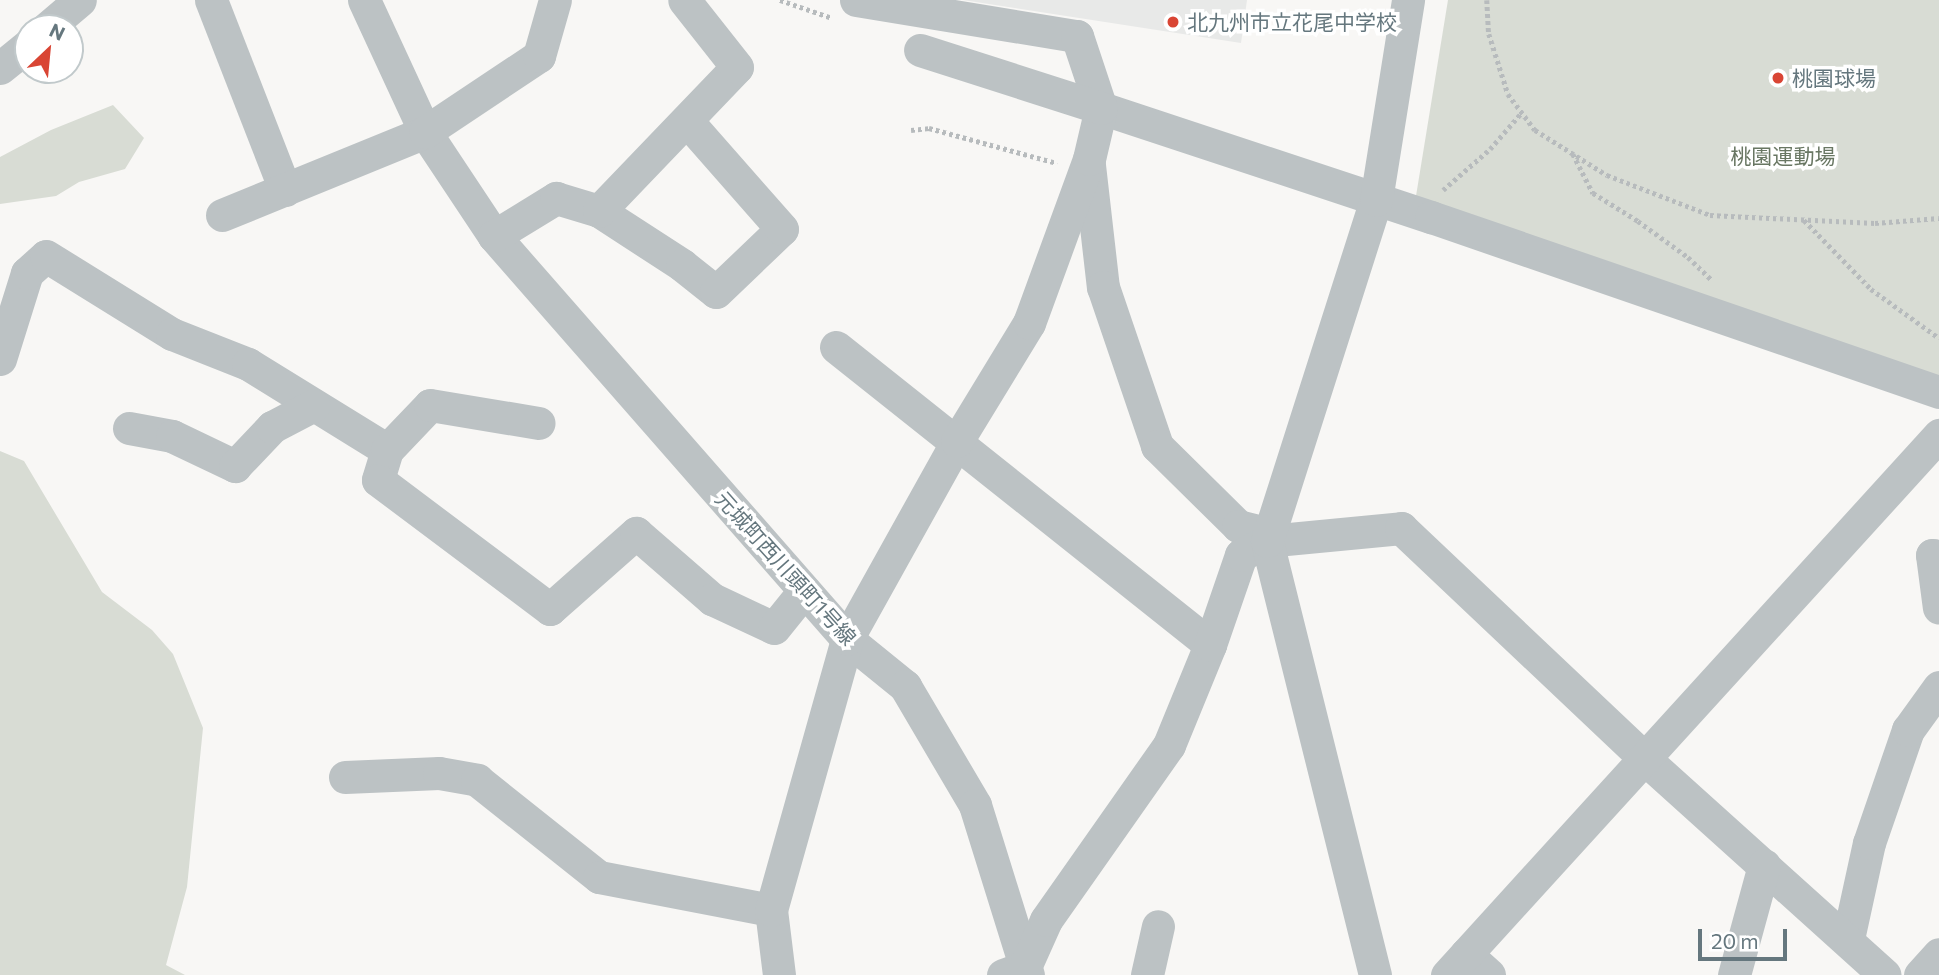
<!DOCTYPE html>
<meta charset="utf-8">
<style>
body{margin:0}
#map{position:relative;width:1939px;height:975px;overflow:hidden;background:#f8f7f5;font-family:Commissioner,"Noto Sans JP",sans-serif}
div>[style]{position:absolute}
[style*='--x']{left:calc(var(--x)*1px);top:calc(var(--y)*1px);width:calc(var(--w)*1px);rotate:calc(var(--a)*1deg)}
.built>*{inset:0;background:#e8e9e8}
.green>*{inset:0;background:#d8dcd4}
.path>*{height:4.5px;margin-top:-2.25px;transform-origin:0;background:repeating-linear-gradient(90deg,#b7bbbd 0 3.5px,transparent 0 7px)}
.minor>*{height:33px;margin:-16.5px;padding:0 16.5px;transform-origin:16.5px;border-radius:16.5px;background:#bcc2c4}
.dots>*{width:19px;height:19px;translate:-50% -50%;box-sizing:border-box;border:4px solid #fff;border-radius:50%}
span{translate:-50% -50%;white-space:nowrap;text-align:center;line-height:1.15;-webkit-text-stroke:7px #fff;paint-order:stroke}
.poi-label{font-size:21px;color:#65777e}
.left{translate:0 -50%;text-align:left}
.park-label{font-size:21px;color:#697763}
.street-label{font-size:21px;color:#65777e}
.north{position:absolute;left:14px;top:14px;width:70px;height:70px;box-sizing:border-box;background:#fff;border:2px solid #c1c9cb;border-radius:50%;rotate:26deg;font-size:19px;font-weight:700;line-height:28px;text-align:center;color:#65777e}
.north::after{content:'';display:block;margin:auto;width:24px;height:32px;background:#d94534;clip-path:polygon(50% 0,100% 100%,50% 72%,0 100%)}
.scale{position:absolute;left:1698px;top:929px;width:89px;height:32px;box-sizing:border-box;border:4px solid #65777e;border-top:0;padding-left:9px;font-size:21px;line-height:24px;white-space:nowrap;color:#65777e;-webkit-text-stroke:5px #fff;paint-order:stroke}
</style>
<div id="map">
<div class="built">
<div style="clip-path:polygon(963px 0,1247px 0,1241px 43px)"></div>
</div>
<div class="green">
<div style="clip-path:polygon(1448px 0,1939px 0,1939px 376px,1416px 196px)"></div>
<div style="clip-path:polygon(113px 105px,144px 138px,125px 169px,79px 182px,56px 196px,0 204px,0 157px,51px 130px)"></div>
<div style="clip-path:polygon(0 451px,24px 461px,102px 592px,152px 630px,173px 654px,203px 728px,187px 887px,166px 965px,185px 975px,0 975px)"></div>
</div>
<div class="path">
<div style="--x:780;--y:0;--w:55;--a:19.1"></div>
<div style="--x:1487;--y:0;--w:34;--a:87"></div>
<div style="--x:1489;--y:34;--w:63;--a:72.4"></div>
<div style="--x:1508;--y:94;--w:45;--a:53.1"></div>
<div style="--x:1535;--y:130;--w:85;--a:32"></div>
<div style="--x:1607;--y:175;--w:110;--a:21.2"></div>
<div style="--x:1710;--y:215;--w:165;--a:2.8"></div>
<div style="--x:1875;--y:223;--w:64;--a:-4.5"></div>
<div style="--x:911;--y:130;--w:18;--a:-6"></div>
<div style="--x:929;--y:128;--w:133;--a:15.3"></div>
<div style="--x:1573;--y:154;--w:44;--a:62.9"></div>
<div style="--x:1593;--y:193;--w:53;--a:31.9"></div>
<div style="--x:1638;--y:221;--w:62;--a:35.8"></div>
<div style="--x:1688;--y:257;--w:32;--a:44"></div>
<div style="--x:1443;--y:190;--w:62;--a:-41.1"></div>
<div style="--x:1490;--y:149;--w:49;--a:-49.1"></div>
<div style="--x:1804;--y:220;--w:96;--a:45.8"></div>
<div style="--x:1871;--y:289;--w:84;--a:35.8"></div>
</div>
<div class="minor">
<div style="--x:211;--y:0;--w:204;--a:68.7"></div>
<div style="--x:364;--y:0;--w:145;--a:65.2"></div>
<div style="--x:425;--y:132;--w:125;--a:56.4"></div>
<div style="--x:494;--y:236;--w:536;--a:48.78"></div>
<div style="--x:847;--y:639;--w:75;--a:39"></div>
<div style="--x:905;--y:686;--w:138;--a:59.5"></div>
<div style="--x:975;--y:805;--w:178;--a:72.7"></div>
<div style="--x:856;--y:0;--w:224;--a:9.3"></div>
<div style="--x:1077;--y:36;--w:76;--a:71.6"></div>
<div style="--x:1101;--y:108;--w:348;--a:18.3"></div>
<div style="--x:1431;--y:217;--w:537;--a:19.01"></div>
<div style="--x:47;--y:28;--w:43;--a:-40.3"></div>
<div style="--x:0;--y:68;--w:36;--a:-39"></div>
<div style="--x:1089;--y:165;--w:123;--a:83.5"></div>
<div style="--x:1103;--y:287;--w:168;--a:71.2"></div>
<div style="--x:1157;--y:446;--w:114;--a:44.6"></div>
<div style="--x:1238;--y:526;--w:30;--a:14"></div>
<div style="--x:599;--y:211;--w:99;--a:33"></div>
<div style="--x:682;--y:265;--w:43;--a:38.5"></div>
<div style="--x:716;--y:292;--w:91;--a:-43.7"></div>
<div style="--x:782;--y:229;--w:144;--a:-131.3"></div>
<div style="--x:222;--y:215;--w:219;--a:-22.2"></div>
<div style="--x:425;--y:132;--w:137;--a:-33.7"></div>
<div style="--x:539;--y:56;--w:58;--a:-74.1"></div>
<div style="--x:494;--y:236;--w:73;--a:-31.5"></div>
<div style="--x:556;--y:198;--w:45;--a:16.8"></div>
<div style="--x:599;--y:211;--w:199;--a:-46.2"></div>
<div style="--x:737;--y:67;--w:85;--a:-128.3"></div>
<div style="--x:836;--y:347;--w:478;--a:38.5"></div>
<div style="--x:0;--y:359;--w:90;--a:-72.6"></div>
<div style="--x:27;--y:273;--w:25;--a:-42"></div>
<div style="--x:46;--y:256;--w:148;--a:31.8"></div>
<div style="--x:172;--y:334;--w:82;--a:21.5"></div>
<div style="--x:248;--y:364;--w:163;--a:31.7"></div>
<div style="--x:387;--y:450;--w:31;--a:107"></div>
<div style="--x:378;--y:480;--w:215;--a:36.9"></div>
<div style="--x:550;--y:609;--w:115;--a:-41.5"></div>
<div style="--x:636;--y:533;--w:101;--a:41"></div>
<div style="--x:712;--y:599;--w:68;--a:25.1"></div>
<div style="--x:774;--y:628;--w:48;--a:-51"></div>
<div style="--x:129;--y:428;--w:44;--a:10.5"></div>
<div style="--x:172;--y:436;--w:70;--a:25.5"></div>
<div style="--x:235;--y:466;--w:54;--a:-46.5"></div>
<div style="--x:272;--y:427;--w:47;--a:-27.6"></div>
<div style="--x:387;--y:450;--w:62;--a:-46.3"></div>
<div style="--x:430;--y:405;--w:110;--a:9.4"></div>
<div style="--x:1939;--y:556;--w:7;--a:-172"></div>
<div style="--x:1932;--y:555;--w:53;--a:82.5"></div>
<div style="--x:345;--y:777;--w:94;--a:-2.4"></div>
<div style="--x:439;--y:773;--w:39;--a:10"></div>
<div style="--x:477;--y:780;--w:156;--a:38.5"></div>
<div style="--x:599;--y:877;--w:175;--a:10.9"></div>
<div style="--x:1848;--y:939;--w:98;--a:-77.7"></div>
<div style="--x:1869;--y:843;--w:120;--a:-71"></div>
<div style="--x:1908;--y:730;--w:53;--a:-54.2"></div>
<div style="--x:1466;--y:954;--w:31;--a:42"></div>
<div style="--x:779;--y:975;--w:65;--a:-97"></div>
<div style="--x:771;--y:910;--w:281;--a:-74.3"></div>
<div style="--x:847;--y:639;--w:227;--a:-60.9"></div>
<div style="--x:957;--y:441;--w:138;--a:-58.6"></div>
<div style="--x:1029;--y:323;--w:175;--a:-69.9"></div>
<div style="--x:1089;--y:159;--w:52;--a:-76.8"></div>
<div style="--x:1101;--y:108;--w:190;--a:-162.2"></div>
<div style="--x:1003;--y:975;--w:23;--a:-20"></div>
<div style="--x:1025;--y:967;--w:51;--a:-65.9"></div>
<div style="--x:1046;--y:920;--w:214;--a:-54.9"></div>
<div style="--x:1169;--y:745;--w:108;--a:-67.7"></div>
<div style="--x:1210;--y:645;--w:95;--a:-71"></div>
<div style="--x:1241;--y:555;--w:30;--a:-28"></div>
<div style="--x:1267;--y:541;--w:135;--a:-5.5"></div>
<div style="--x:1401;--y:528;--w:337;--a:43.4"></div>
<div style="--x:1646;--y:760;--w:321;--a:42"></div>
<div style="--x:1147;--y:975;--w:50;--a:-77.3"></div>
<div style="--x:1375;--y:975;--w:447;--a:-104"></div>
<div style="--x:1267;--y:541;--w:358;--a:-72.3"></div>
<div style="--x:1376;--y:200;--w:203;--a:-80.9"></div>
<div style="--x:1447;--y:975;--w:731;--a:-47.66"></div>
<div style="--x:1734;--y:975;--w:114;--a:-74.7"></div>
<div style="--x:1920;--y:975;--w:28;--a:-48"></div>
</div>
<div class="dots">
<div style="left:1173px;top:22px;background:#d94534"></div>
<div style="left:1778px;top:78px;background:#d94534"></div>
</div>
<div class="poi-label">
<span class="left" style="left:1187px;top:22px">北九州市立花尾中学校</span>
<span class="left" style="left:1792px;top:78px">桃園球場</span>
</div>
<div class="park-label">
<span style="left:1783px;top:156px">桃園運動場</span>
</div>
<div class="street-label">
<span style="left:786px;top:568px;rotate:48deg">元城町西川頭町1号線</span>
</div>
<div class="north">N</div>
<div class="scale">20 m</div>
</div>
